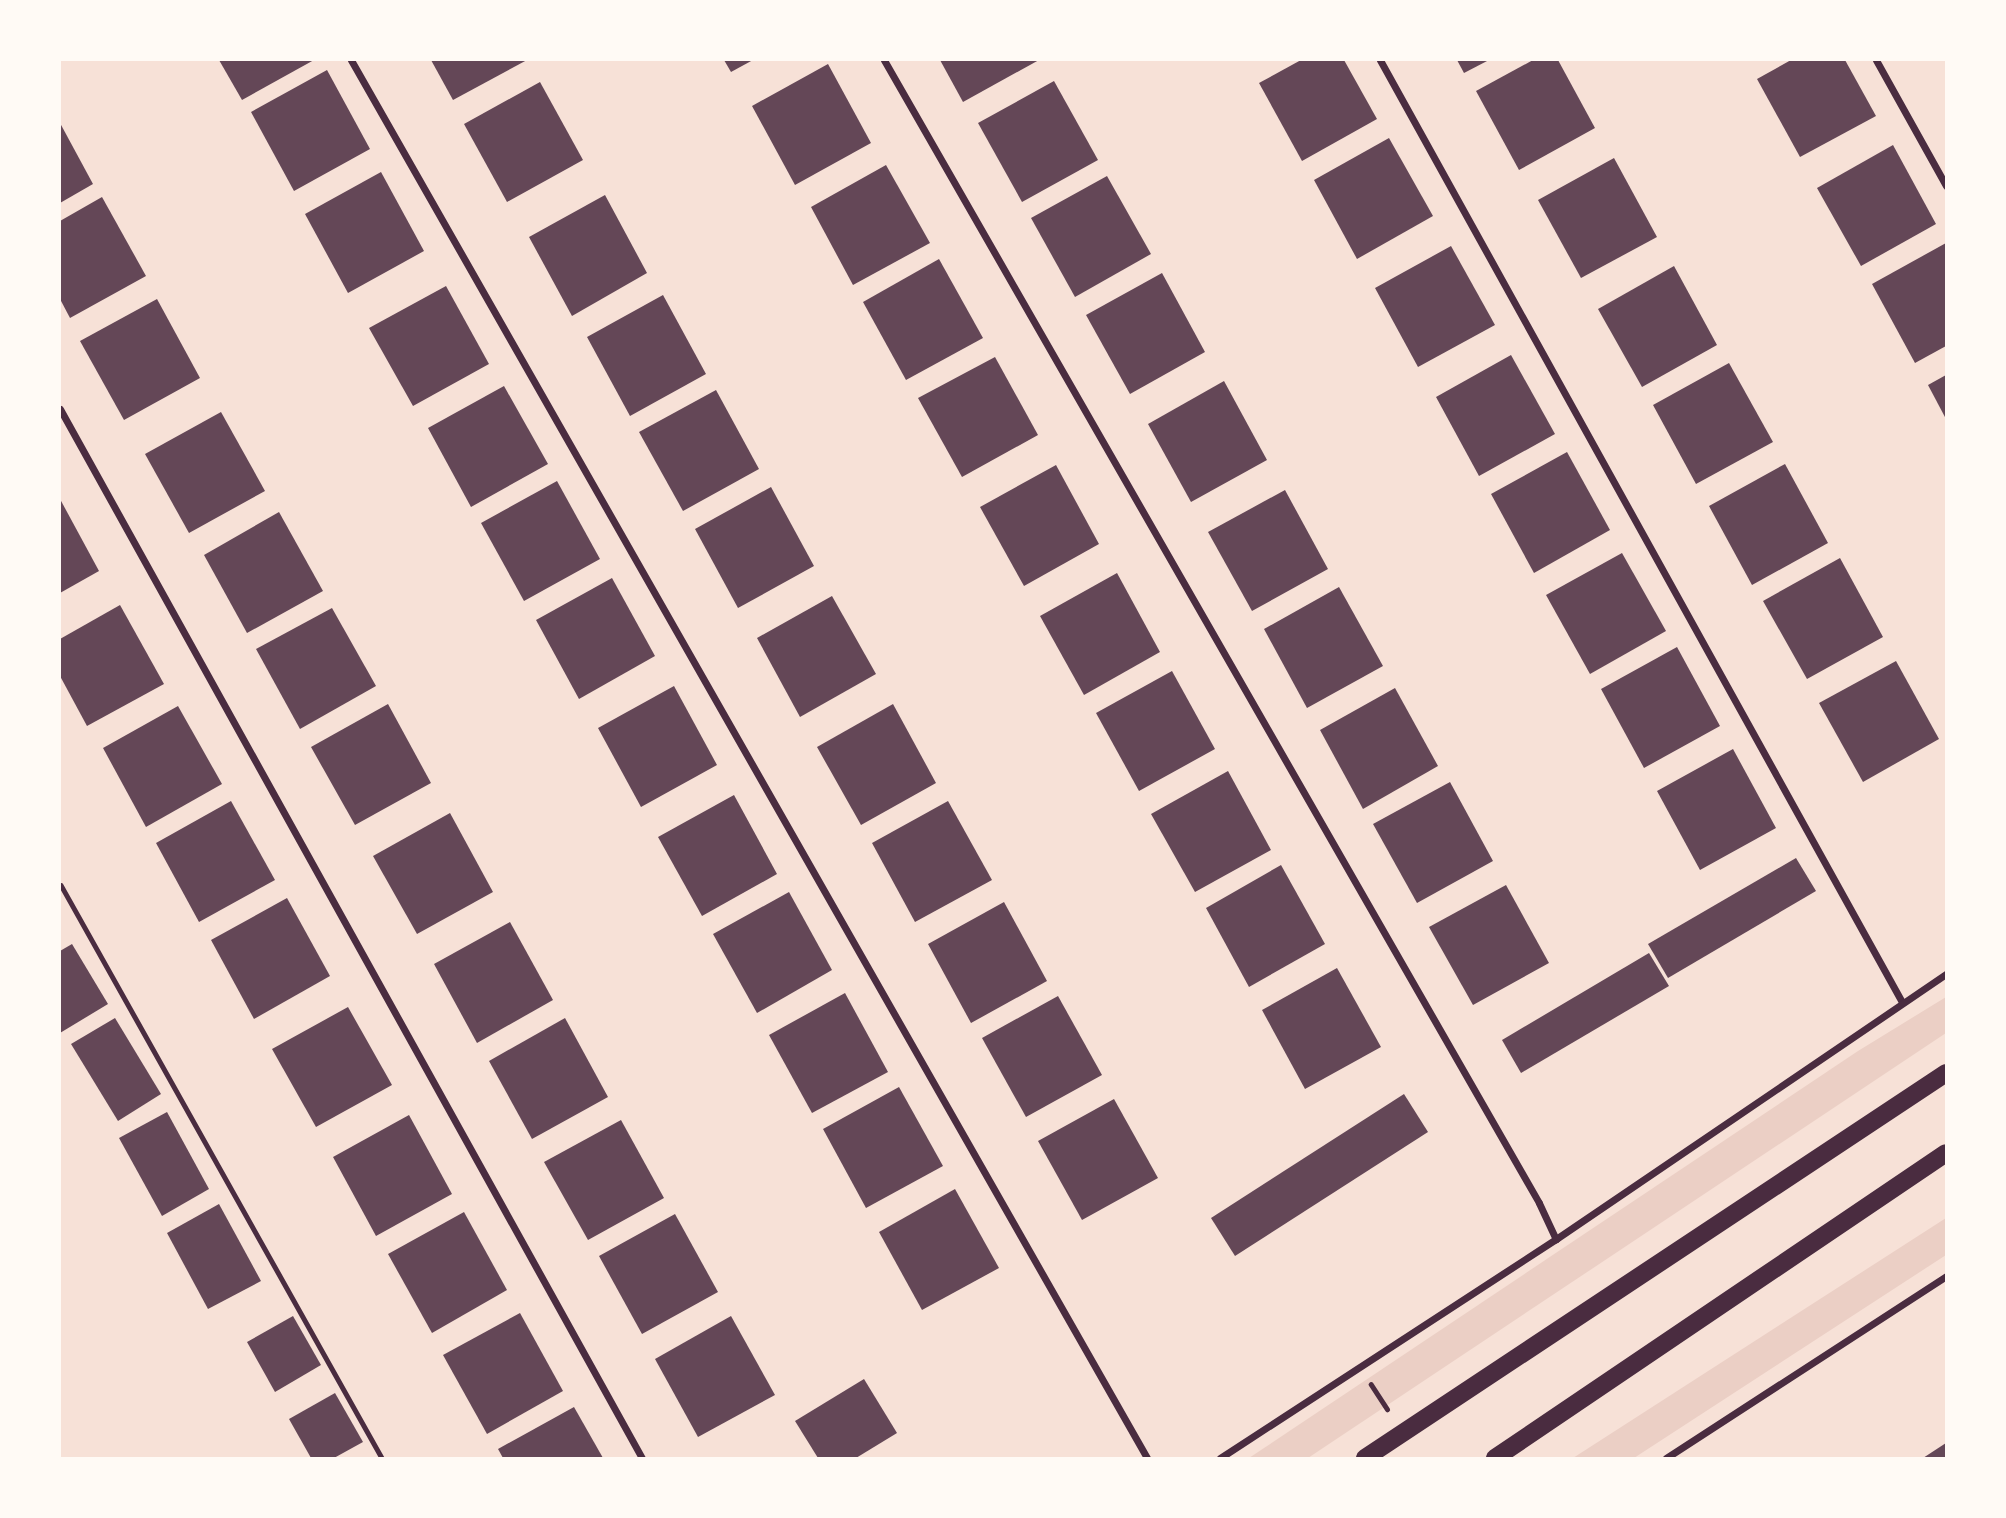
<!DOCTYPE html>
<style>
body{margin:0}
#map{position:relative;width:2006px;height:1518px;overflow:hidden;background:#f7e1d7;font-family:"Fira Sans",sans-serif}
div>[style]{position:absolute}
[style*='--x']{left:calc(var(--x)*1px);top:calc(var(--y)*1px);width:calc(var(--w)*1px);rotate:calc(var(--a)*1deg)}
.green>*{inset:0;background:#ebcfc5}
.building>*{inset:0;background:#644757}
.path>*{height:4.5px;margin:-2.25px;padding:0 2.25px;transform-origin:2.25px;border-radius:2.25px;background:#4a2c40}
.minor>*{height:7px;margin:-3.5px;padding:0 3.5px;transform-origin:3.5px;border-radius:3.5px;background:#4a2c40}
.primary>*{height:18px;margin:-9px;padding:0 9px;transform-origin:9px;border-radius:9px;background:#4a2c40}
span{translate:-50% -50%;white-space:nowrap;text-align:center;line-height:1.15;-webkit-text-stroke:7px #fffaf5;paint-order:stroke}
.frame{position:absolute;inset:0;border:61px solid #fffaf5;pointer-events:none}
</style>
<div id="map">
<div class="green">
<div style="clip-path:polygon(1946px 997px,1946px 1033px,1308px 1458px,1249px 1458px,1858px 1051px)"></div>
<div style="clip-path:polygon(1946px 1218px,1946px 1255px,1634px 1458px,1573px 1458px)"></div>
</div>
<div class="building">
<div style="clip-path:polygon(219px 60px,314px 60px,242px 100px)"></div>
<div style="clip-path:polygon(431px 60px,527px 60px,453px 100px)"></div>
<div style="clip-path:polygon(724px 60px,753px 60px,731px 72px)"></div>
<div style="clip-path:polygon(940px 60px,1039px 60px,963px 102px)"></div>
<div style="clip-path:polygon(1301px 60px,1344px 60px,1377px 119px,1302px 161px,1259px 83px)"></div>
<div style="clip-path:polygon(1457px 60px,1489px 60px,1464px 73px)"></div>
<div style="clip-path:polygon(1533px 60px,1558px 60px,1595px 128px,1519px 170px,1476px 91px)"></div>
<div style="clip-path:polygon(1791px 60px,1845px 60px,1876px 116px,1800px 157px,1757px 79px)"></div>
<div style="clip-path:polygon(828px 64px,871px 143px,795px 185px,752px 106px)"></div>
<div style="clip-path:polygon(327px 70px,370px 149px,294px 191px,251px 112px)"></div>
<div style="clip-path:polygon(1054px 81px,1098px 160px,1022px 202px,978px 123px)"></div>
<div style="clip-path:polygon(540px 82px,583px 160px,507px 202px,464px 124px)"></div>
<div style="clip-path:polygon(60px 123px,93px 184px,60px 203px)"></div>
<div style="clip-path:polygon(1389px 138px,1433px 216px,1357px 259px,1314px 180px)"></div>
<div style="clip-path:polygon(1893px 145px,1936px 224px,1861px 266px,1817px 188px)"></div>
<div style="clip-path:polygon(1614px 158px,1657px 237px,1581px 278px,1538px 200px)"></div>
<div style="clip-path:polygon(886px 165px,930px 243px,853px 285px,811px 207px)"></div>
<div style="clip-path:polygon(381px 172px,424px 251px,348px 293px,305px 214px)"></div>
<div style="clip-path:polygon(1107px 176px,1151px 254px,1075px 297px,1031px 218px)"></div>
<div style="clip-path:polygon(605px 195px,647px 273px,572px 316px,529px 237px)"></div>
<div style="clip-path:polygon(102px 197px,146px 276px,70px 318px,60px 299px,60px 221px)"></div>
<div style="clip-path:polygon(1946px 243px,1946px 346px,1915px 363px,1872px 284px)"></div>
<div style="clip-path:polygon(1451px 246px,1495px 325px,1418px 367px,1375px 288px)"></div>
<div style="clip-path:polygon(939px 259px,983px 338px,906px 380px,863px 302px)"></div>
<div style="clip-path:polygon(1674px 266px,1717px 345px,1642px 387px,1598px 309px)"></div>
<div style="clip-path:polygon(1162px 273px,1205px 352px,1130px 394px,1086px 315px)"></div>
<div style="clip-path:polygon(446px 286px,489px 364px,413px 406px,369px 328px)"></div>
<div style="clip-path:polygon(663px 295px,706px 374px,630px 416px,587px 337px)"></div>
<div style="clip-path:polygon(157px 299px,200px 378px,124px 420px,80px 341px)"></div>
<div style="clip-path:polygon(1511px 355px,1555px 434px,1479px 476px,1436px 397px)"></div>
<div style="clip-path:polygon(995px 357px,1038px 435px,962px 477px,918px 398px)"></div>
<div style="clip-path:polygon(1729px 363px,1773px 442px,1696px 484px,1653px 405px)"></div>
<div style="clip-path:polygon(1946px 375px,1946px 419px,1928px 385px)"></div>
<div style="clip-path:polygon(1224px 381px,1267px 460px,1191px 502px,1148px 424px)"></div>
<div style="clip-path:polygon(504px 386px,548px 464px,471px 507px,428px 428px)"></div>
<div style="clip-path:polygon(716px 390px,759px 469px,683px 511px,639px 432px)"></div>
<div style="clip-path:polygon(221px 412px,265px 491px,189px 533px,145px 454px)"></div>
<div style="clip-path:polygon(1567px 452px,1610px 530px,1534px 573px,1491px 494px)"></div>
<div style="clip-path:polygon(1785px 464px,1828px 543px,1752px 585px,1709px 506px)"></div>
<div style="clip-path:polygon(1056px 465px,1099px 544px,1024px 586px,980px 507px)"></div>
<div style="clip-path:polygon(557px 481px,600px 559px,524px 601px,481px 523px)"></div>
<div style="clip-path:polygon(771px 487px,814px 566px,738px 608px,695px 529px)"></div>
<div style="clip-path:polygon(1285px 490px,1328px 569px,1252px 611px,1208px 532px)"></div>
<div style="clip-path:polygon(60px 499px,99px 571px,60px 593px)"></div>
<div style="clip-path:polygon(279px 512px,323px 591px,247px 633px,204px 555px)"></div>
<div style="clip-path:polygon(1622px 553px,1666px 631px,1590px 674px,1546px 595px)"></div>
<div style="clip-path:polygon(1840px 558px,1883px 637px,1807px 679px,1763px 601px)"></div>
<div style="clip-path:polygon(1117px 573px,1160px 652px,1084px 695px,1040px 616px)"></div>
<div style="clip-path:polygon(612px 578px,655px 656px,579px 699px,536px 620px)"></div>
<div style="clip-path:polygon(1339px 587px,1383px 666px,1307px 708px,1264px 629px)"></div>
<div style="clip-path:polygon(832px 596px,876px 674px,800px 717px,757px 638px)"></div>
<div style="clip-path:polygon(120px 605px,164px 684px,87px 726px,60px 676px,60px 639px)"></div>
<div style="clip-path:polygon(332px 608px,376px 686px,300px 729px,256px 649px)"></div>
<div style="clip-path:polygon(1677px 647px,1720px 726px,1644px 768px,1601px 689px)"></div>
<div style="clip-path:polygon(1896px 661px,1939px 739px,1863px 782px,1819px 703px)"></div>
<div style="clip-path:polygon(1172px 671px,1215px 749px,1139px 791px,1096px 713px)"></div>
<div style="clip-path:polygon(674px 686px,717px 765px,641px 807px,598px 728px)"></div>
<div style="clip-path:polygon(1395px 688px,1438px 766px,1363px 809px,1320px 730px)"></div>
<div style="clip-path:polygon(388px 704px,431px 783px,355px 825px,311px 747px)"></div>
<div style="clip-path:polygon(893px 704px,936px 783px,861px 825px,817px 747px)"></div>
<div style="clip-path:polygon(178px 706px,222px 784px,146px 827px,103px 748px)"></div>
<div style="clip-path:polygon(1733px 749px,1776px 828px,1700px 870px,1657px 791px)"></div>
<div style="clip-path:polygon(1228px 771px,1271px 850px,1195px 892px,1151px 814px)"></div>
<div style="clip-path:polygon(1450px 782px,1493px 861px,1417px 903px,1373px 824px)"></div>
<div style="clip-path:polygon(734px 795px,777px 874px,702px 916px,658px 837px)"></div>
<div style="clip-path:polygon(231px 801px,275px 880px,199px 922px,156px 843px)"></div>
<div style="clip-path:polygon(948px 801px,992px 880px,915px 922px,872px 843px)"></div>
<div style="clip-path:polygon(450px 813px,493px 892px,417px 934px,373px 856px)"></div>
<div style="clip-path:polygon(1796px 858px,1816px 891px,1668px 978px,1648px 944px)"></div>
<div style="clip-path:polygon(1281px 865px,1325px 944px,1249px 987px,1206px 908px)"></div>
<div style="clip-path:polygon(1506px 885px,1549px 963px,1473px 1005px,1429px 927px)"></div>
<div style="clip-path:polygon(789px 892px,832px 970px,757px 1013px,713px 934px)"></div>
<div style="clip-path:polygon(287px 898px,330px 976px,254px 1019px,211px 940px)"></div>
<div style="clip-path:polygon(1004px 902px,1047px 981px,971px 1023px,928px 944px)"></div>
<div style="clip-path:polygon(510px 922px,553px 1000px,477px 1043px,434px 964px)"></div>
<div style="clip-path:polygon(72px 944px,108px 1004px,60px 1033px,60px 951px)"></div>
<div style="clip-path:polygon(1649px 953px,1669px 986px,1521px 1073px,1502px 1040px)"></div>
<div style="clip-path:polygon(1337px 968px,1381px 1047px,1305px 1089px,1262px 1010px)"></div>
<div style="clip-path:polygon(845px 993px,888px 1072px,812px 1113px,769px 1035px)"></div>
<div style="clip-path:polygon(1058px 996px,1102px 1075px,1026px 1117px,982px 1038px)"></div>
<div style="clip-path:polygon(348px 1007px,392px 1085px,316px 1127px,272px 1049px)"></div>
<div style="clip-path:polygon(115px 1018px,161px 1094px,118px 1121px,71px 1044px)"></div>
<div style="clip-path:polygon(565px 1018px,608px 1097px,532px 1139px,489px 1061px)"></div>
<div style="clip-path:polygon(899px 1087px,943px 1166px,866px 1208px,823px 1129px)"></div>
<div style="clip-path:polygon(1404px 1094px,1428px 1132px,1235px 1256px,1211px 1218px)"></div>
<div style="clip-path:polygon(1114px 1099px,1158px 1178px,1082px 1220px,1038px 1141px)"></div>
<div style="clip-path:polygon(167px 1112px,209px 1189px,162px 1216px,119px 1138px)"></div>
<div style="clip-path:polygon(409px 1115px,452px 1194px,376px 1236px,333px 1157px)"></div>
<div style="clip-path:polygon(621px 1120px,664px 1198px,588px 1240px,544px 1162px)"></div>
<div style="clip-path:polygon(955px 1189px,999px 1268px,922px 1310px,879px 1232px)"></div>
<div style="clip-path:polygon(219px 1204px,261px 1281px,208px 1309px,167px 1233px)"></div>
<div style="clip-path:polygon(464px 1212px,507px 1290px,432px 1333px,388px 1254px)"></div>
<div style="clip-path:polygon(675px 1214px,718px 1292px,642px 1334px,599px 1256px)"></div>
<div style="clip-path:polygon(520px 1313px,563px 1391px,487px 1434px,443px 1355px)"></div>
<div style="clip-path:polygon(293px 1316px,321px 1365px,275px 1392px,247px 1342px)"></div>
<div style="clip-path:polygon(731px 1316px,775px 1395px,698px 1437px,655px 1359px)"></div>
<div style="clip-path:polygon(864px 1379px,897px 1433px,856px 1458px,818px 1458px,795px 1421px)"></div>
<div style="clip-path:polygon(335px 1393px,363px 1442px,334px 1458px,311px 1458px,289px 1419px)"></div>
<div style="clip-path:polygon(574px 1407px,603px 1458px,503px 1458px,498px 1449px)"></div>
<div style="clip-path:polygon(1946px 1443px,1946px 1458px,1923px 1458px)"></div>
</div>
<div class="path">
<div style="--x:61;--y:885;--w:657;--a:60.74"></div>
<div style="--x:1371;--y:1384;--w:30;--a:57"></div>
</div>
<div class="minor">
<div style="--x:351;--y:60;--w:1609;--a:60.34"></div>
<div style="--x:884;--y:60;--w:1317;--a:60.18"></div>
<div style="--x:1539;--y:1203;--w:40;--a:65"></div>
<div style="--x:1380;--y:60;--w:1077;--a:61.01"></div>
<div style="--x:1876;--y:60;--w:144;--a:60.9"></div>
<div style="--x:60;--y:409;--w:1200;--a:60.98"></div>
<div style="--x:1220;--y:1458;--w:401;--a:-33.1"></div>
<div style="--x:1556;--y:1239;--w:472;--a:-34.2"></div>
<div style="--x:1666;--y:1458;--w:334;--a:-33"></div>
</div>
<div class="primary">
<div style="--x:1365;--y:1458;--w:697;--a:-33.53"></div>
<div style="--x:1495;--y:1458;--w:544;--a:-34.07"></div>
</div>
<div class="frame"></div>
</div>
